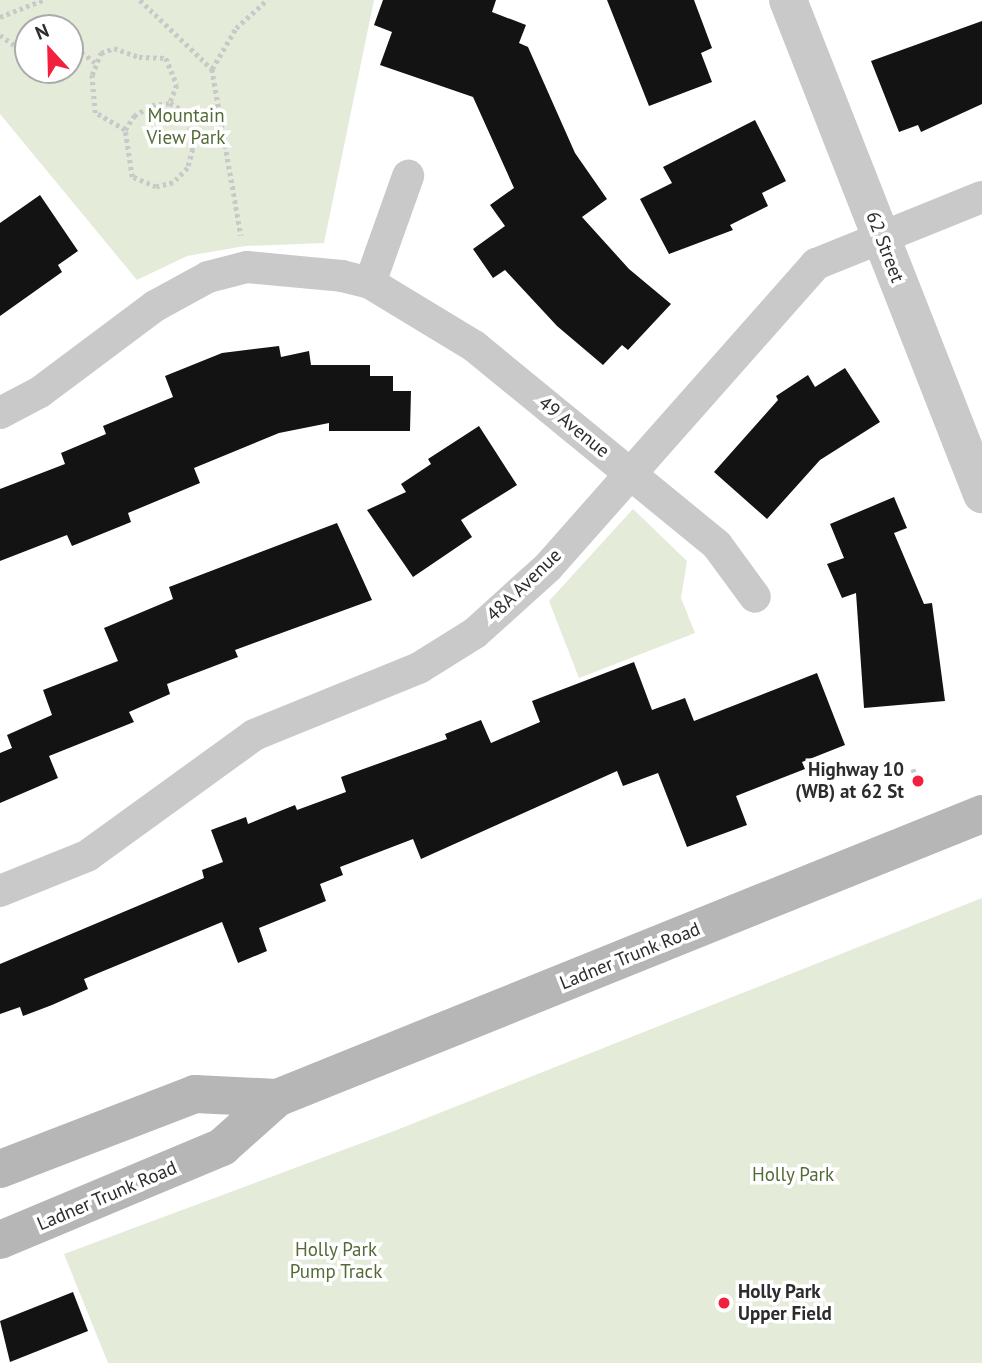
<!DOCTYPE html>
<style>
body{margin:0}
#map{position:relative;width:982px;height:1363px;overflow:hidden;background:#fff;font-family:"PT Sans",sans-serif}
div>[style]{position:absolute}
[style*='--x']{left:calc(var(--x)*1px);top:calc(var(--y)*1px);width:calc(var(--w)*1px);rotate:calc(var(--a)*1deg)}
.green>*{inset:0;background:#e4ebd8}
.building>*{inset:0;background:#131313}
.path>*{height:4.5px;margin-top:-2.25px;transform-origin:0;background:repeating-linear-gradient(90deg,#c9c9c9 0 3.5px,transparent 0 7px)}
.minor>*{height:32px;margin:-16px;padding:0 16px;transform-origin:16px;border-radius:16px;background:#c9c9c9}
.tertiary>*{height:38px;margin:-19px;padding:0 19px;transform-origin:19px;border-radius:19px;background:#c9c9c9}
.secondary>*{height:38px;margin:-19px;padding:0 19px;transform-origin:19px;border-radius:19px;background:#b6b6b6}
.dots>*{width:19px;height:19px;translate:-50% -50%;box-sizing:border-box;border:4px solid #fff;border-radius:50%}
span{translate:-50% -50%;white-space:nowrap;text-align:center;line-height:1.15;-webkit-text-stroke:7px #fff;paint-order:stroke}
.park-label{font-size:19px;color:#536a37}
.street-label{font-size:19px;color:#2c2c2c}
.poi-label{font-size:19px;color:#2c2c2c;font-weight:700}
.right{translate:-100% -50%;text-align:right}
.left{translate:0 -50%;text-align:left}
.north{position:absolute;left:14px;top:14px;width:70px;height:70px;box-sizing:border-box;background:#fff;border:2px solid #ababab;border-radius:50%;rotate:338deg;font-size:19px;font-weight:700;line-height:28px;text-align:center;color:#2c2c2c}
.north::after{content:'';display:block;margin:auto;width:24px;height:32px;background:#f21f3e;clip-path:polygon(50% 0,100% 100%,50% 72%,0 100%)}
</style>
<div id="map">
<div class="green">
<div style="clip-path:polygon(evenodd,0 0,374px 0,324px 243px,245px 246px,187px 256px,137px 280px,0 114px,0 0,28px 28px,70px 28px,70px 70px,28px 70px,28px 28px)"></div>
<div style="clip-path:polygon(633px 509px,687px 561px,681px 598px,695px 633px,579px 678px,549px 601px)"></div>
<div style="clip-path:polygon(982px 898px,982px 1363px,108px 1363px,64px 1254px,394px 1131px)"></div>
</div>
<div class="building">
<div style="clip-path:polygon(383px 0,496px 0,492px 12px,526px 25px,519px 43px,528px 47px,575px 153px,607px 199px,582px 217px,629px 269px,671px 304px,628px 350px,622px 345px,603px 365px,557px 326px,505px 270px,493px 278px,473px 249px,505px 226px,490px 205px,514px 188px,473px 97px,380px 65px,392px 32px,374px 25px)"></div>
<div style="clip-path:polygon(607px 0,694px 0,712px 48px,701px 53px,712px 82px,649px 106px)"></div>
<div style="clip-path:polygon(982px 21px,982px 104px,921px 132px,918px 125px,899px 132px,871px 61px)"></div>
<div style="clip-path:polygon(755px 120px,786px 181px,762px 193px,768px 206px,730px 225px,733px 230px,669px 254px,640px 199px,672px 183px,663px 167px)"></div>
<div style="clip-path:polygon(40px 195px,78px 251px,58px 265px,62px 272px,0 316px,0 223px)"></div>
<div style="clip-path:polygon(279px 346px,281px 357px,309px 351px,311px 365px,370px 365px,370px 376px,393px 376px,393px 391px,411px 391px,410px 431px,329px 431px,329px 423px,279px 433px,194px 468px,200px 483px,128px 513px,131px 522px,72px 546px,67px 535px,0 561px,0 489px,65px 464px,61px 453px,106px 434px,103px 426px,173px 397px,165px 376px,222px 353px)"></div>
<div style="clip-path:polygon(845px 368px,880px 422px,820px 460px,767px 519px,714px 472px,778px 400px,776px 396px,808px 375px,815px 387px)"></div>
<div style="clip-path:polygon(479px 426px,517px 485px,461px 520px,472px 537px,413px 577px,367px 510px,406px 492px,401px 484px,431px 464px,428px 459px)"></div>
<div style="clip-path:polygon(894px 497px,907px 528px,894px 533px,924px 604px,932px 603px,945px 701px,864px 708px,856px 593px,842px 598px,827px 564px,844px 558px,830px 524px)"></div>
<div style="clip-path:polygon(337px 523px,372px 600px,235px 650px,238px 657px,167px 684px,170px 694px,129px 712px,134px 722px,49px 756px,58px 778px,0 803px,0 753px,12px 748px,7px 735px,52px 715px,43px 690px,118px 661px,104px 628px,173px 599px,169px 587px)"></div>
<div style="clip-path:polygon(634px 662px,652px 710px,685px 698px,694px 721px,817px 673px,845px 745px,802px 762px,805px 769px,736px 796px,747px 825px,687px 847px,658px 773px,623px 786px,617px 771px,421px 859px,413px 839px,340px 867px,343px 875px,320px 884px,326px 901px,259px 928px,267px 951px,238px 963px,222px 922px,84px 979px,88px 989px,52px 1005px,23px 1016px,20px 1007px,0 1014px,0 964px,204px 878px,202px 870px,223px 862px,211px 830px,246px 817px,248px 824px,295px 805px,297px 810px,346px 792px,341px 777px,447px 739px,445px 734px,481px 720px,491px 743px,540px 722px,532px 701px)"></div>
<div style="clip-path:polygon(73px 1292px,88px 1331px,10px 1362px,0 1321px)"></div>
</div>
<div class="path">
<div style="--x:140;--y:0;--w:100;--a:43.8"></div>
<div style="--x:212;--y:69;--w:169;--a:80.1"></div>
<div style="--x:0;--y:17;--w:46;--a:-21.6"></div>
<div style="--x:0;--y:35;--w:19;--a:35"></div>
<div style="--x:16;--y:46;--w:12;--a:-9"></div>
<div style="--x:70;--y:44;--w:31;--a:36"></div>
<div style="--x:212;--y:69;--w:48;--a:-59.7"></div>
<div style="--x:236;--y:28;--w:42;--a:-42.1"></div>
<div style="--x:189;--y:120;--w:31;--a:-15"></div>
<div style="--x:125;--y:130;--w:17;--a:-57"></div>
<div style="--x:134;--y:116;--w:21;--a:-31"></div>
<div style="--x:152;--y:105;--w:18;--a:-6"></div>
<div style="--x:170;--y:103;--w:13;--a:29"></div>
<div style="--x:181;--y:109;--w:14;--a:54"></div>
<div style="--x:189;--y:120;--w:29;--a:82"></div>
<div style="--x:193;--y:149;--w:20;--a:105"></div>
<div style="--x:188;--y:168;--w:21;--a:135"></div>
<div style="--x:173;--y:183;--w:17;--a:167"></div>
<div style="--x:156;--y:187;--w:26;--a:-157"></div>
<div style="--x:132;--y:177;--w:48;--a:-98.5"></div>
<div style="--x:125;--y:130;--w:34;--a:-150"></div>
<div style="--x:95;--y:113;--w:38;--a:-95"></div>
<div style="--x:92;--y:75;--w:24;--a:-68"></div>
<div style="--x:101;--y:53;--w:14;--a:-21"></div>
<div style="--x:114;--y:48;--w:27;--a:20"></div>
<div style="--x:139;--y:57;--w:27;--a:2"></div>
<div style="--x:166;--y:58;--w:29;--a:68"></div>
<div style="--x:177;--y:85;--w:19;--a:111"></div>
<div style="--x:913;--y:769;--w:13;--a:67"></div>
</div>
<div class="minor">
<div style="--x:370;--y:283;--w:114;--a:-70.4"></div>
<div style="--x:0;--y:413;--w:45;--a:-27.7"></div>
<div style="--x:40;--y:392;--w:144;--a:-36.8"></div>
<div style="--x:155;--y:306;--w:60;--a:-28.7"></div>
<div style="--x:208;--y:277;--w:40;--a:-14.4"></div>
<div style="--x:247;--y:267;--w:95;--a:5.4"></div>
<div style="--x:342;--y:276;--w:29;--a:14"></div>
<div style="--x:370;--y:283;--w:122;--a:31.2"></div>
<div style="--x:474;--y:346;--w:314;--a:39.3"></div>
<div style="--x:717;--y:545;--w:64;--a:53.8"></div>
<div style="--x:0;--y:891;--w:94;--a:-21.9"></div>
<div style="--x:87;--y:856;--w:206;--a:-35.9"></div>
<div style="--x:254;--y:735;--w:178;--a:-22.1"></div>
<div style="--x:419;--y:668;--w:66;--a:-32"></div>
<div style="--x:475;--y:633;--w:98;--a:-42.1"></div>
<div style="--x:548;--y:567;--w:405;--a:-48.5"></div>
<div style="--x:816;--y:264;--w:179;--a:-22"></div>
</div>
<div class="tertiary">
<div style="--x:788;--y:0;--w:531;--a:68.56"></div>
</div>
<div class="secondary">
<div style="--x:0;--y:1169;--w:209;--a:-21"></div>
<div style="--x:195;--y:1094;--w:82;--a:2.8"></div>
<div style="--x:0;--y:1240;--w:241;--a:-22.7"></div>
<div style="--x:222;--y:1147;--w:74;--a:-41.7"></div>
<div style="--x:277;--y:1098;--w:760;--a:-21.94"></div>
</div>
<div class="dots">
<div style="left:918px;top:781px;background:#f21f3e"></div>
<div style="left:724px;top:1303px;background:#f21f3e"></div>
</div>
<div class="park-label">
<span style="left:186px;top:127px">Mountain<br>View Park</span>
<span style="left:793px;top:1175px">Holly Park</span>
<span style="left:336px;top:1261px">Holly Park<br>Pump Track</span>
</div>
<div class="street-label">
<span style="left:885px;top:247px;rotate:69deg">62 Street</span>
<span style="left:574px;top:427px;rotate:39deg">49 Avenue</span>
<span style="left:524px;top:585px;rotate:-44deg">48A Avenue</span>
<span style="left:630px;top:956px;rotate:-22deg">Ladner Trunk Road</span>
<span style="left:107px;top:1196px;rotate:-23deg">Ladner Trunk Road</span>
</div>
<div class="poi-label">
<span class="right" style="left:904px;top:781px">Highway 10<br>(WB) at 62 St</span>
<span class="left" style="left:738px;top:1303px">Holly Park<br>Upper Field</span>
</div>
<div class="north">N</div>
</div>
